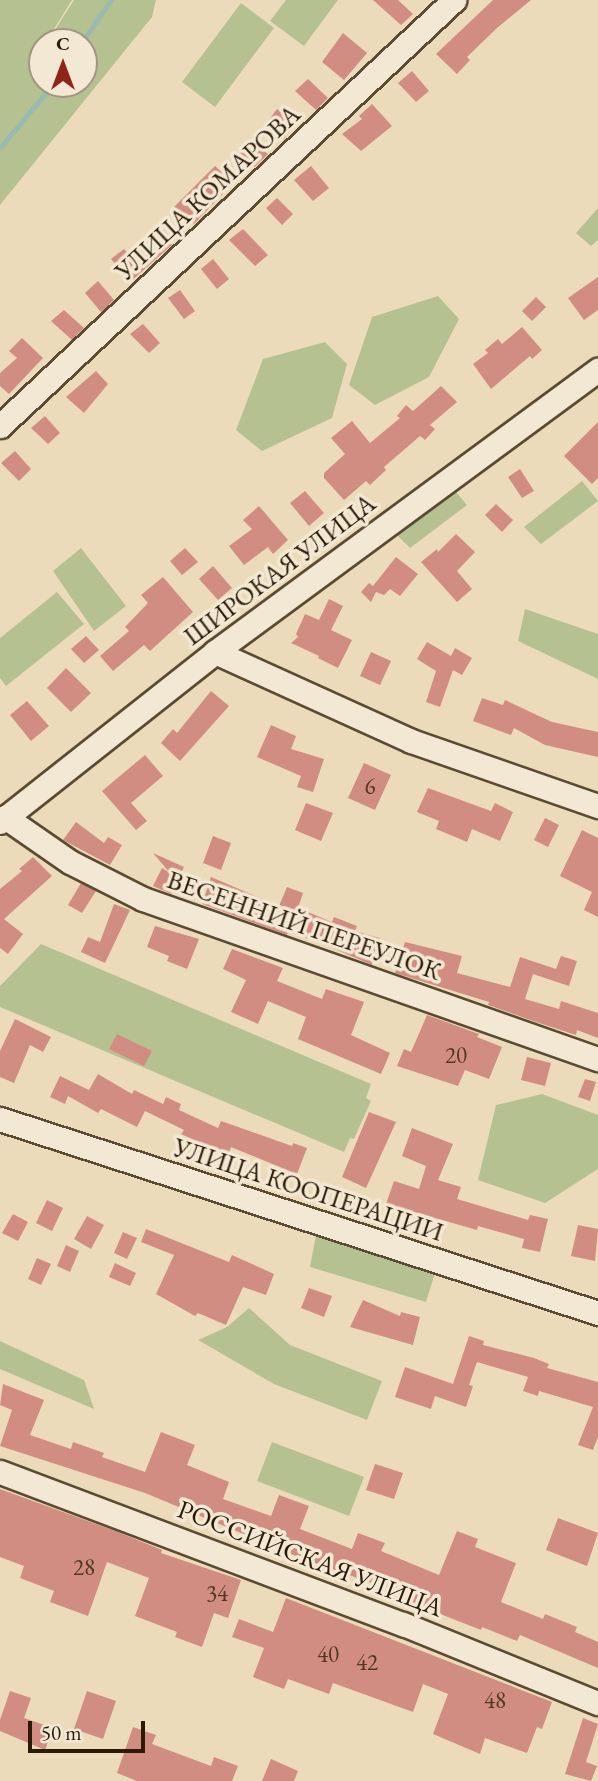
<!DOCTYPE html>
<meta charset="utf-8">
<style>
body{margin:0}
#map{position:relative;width:598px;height:1781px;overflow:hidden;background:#ecdbbb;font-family:"EB Garamond",serif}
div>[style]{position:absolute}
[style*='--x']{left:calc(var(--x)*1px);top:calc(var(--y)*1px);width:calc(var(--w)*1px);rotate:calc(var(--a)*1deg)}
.green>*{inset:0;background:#b6c192}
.stream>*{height:4.5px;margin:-2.25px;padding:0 2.25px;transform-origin:2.25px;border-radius:2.25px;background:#99bbaf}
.building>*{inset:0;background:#d28d82}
.roads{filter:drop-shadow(2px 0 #5a4b32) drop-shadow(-2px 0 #5a4b32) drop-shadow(0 2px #5a4b32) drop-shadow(0 -2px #5a4b32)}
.minor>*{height:23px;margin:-11.5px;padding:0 11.5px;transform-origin:11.5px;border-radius:11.5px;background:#f3e8d3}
span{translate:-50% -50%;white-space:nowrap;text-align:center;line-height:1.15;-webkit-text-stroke:7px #f3e8d3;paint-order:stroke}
.number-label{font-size:23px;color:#533824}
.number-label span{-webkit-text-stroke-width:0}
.street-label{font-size:26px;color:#291b05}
.north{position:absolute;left:28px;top:28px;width:70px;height:70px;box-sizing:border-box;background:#f3e8d3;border:2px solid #a29681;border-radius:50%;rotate:0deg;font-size:19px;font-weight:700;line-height:28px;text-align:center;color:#291b05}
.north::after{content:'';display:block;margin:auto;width:24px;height:32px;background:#8f2418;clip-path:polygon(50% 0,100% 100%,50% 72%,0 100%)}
.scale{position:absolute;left:28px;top:1721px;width:117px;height:32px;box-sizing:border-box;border:4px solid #291b05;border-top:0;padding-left:9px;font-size:21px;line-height:24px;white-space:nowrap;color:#291b05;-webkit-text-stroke:5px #f3e8d3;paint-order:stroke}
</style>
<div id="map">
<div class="green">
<div style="clip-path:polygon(0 0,72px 0,46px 42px,42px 42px,42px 84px,84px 84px,84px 42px,47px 42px,74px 0,156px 0,152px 17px,0 205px)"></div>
<div style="clip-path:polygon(286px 0,338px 0,304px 46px,270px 21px)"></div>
<div style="clip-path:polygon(241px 3px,274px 28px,215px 107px,182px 82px)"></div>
<div style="clip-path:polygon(598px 208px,598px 240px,591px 246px,576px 233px)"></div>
<div style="clip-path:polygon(438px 296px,459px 319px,429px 377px,375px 405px,349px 385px,372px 317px)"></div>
<div style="clip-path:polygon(325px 342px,347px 364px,332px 418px,262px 451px,236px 430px,263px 359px)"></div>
<div style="clip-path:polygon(582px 481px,598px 501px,541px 544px,524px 527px)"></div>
<div style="clip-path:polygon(451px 486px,467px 505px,410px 548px,394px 532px)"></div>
<div style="clip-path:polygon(81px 548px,126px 606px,94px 631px,53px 571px)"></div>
<div style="clip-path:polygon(57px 592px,84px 624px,6px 686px,0 678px,0 638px)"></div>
<div style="clip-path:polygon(525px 609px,598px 634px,598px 679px,518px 641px)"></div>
<div style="clip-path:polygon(41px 944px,371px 1084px,366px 1098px,371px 1101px,354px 1139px,350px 1138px,344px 1152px,0 1007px,0 986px)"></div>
<div style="clip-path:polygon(542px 1094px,598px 1115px,598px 1169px,545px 1203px,478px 1180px,496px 1105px)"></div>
<div style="clip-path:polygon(316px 1235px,435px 1273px,426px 1302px,310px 1267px)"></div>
<div style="clip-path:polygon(249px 1308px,290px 1345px,382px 1381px,367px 1420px,274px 1384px,198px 1340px,227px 1327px)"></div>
<div style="clip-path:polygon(0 1341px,84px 1380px,94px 1409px,0 1369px)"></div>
<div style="clip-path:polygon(272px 1442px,364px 1477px,349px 1516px,257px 1481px)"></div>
</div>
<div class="stream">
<div style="--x:82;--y:42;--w:51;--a:-55.4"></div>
<div style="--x:0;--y:148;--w:83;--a:-50.4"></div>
</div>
<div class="building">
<div style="clip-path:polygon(373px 0,398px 0,413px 14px,401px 25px)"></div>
<div style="clip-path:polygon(493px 0,531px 0,497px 28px,467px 57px,470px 60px,457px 74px,436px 54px)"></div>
<div style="clip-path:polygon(343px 33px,367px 53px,344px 80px,322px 62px)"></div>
<div style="clip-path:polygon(412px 71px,429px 91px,416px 102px,398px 83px)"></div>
<div style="clip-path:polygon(308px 79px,328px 98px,316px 110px,295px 91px)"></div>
<div style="clip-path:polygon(372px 104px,392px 126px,361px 151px,342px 134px,362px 119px,359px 116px)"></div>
<div style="clip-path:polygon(277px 109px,297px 121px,284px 139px,264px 126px)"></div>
<div style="clip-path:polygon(251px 140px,268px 154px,255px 167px,240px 153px)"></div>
<div style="clip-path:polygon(215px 166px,233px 183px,194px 224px,174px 207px)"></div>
<div style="clip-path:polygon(311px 166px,329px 188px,313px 201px,294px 180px)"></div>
<div style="clip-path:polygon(277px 198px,293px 214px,282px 225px,266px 208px)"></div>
<div style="clip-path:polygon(243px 229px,268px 255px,255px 266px,229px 240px)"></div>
<div style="clip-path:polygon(160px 230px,172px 245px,130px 282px,111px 259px,124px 249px,128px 253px)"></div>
<div style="clip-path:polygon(213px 259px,229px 279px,217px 289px,201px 269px)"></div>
<div style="clip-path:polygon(598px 277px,598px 310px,584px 320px,568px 298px)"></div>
<div style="clip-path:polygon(98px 281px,114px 300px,101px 312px,85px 293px)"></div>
<div style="clip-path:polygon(180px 290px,195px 311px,184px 319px,168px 298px)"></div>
<div style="clip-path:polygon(536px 297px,546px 307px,532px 321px,522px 311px)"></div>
<div style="clip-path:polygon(64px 310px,84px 328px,72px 340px,51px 321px)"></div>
<div style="clip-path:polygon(143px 324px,160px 343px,149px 353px,130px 334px)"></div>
<div style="clip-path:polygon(522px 327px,542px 350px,532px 359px,530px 356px,491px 389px,473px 364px,488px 353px,485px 350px,498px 339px,502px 344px)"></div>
<div style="clip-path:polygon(22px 338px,43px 358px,9px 394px,0 386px,0 373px,17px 358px,9px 351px)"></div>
<div style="clip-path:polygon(96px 371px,108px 384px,84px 413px,66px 397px)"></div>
<div style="clip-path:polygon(441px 386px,457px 402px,430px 425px,435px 429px,425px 440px,420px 436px,384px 467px,386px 470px,370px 485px,366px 481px,344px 500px,324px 478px,324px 473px,345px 454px,331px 438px,352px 421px,370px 443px,400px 418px,397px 416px,406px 405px,413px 411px)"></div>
<div style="clip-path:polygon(45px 416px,60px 433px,48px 444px,31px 428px)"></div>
<div style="clip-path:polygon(598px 422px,598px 478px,592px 484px,564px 456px)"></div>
<div style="clip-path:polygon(15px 451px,31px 469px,19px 481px,1px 463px)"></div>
<div style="clip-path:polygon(520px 469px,534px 491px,522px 498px,508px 477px)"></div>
<div style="clip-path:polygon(305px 491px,324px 513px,309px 526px,290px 503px)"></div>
<div style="clip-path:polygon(496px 504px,513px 520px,502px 532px,485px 515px)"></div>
<div style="clip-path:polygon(259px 506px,288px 540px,273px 554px,268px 547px,244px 565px,229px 546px,252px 529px,243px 520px)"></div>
<div style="clip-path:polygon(456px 534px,475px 552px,457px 571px,472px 589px,457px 602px,421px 562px,437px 549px,438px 552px)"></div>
<div style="clip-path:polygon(185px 548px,198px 562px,182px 575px,170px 561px)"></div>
<div style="clip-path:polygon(396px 557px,418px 574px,400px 596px,390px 589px,384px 595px,376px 592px,371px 602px,361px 592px,369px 583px,373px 586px)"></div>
<div style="clip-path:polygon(213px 566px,232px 588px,218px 600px,199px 579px)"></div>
<div style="clip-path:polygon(163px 577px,193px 612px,150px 651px,144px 645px,113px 671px,100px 656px,129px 631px,125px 627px,148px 603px,141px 595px)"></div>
<div style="clip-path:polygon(329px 599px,343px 606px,331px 630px,352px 640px,338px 668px,318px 658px,319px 656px,291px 643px,298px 637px,296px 634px,305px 614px,319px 620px)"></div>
<div style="clip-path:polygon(86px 636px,99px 650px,84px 663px,71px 649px)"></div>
<div style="clip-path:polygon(427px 642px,451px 656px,455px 648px,472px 658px,462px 675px,453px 670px,440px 707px,426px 702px,436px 671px,417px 659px)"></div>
<div style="clip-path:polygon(371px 652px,391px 661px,380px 685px,360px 676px)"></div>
<div style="clip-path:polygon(66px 668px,91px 693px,71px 712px,47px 688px)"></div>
<div style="clip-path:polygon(211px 691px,229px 706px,180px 761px,161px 743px,173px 729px,177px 733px)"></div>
<div style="clip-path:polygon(482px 698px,503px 705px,505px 700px,552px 722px,598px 732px,598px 757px,545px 745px,514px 728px,511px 735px,473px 721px)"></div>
<div style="clip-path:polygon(27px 701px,49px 726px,31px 741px,10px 715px)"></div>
<div style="clip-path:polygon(271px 725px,296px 736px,291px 749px,324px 759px,313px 792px,297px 787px,301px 776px,257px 757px)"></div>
<div style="clip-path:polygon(145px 755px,163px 776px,131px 803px,147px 821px,136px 830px,102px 791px)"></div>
<div style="clip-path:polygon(364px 763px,391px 775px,375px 810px,348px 798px)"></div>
<div style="clip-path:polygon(428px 788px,491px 811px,495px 803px,513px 812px,500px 841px,472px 829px,467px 842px,436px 829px,439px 821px,417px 812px)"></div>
<div style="clip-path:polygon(306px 803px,333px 813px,321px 841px,295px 830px)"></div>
<div style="clip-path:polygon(545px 818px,559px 825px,548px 847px,534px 840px)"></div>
<div style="clip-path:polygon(76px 822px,104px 843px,108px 837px,122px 845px,110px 865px,63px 840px)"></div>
<div style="clip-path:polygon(582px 830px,598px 838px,598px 917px,584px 910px,592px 892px,560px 876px)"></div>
<div style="clip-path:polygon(213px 836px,231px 843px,221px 870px,203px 863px)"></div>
<div style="clip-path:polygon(153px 853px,184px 867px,171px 894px,153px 886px,162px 868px,170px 873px)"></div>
<div style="clip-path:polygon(33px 857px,52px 876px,4px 919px,23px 934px,8px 954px,0 948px,0 889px,22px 871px,19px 869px)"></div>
<div style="clip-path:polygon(211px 877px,279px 906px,287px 887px,303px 893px,298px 908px,332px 922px,334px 917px,357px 926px,355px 931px,380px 938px,372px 965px,318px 942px,288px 932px,287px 935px,202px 904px)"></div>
<div style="clip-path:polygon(81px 883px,96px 891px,82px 913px,68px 905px)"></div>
<div style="clip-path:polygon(114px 904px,130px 910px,105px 963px,81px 952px,88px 937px,100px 942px)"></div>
<div style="clip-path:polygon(155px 926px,199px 939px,187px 969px,167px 961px,169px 956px,147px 947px)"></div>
<div style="clip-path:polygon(405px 942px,462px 956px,457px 973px,510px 987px,520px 957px,556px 969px,561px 956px,577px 961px,569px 986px,533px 974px,525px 999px,559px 1009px,561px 1001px,598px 1013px,598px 1038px,577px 1030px,576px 1035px,536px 1022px,488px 1005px,489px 1002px,395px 973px)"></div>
<div style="clip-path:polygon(232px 949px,283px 968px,277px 981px,322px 999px,326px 989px,364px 1002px,351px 1035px,390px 1053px,381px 1074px,298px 1039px,306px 1017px,268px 1001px,258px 1024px,231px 1012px,246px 980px,223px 969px)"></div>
<div style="clip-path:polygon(427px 1015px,479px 1034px,477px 1037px,502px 1047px,489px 1079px,465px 1070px,458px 1086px,397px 1066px,404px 1049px,411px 1052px)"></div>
<div style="clip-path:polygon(15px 1019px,51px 1037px,43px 1052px,30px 1045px,14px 1083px,0 1077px,0 1051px)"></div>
<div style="clip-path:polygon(117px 1034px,152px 1051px,144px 1066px,109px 1049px)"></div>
<div style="clip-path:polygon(527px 1057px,551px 1063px,545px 1086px,521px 1080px)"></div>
<div style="clip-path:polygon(98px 1074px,132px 1094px,134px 1090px,163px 1104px,166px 1097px,181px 1104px,179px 1110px,218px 1128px,221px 1121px,292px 1146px,293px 1143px,307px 1148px,297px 1174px,231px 1147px,229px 1153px,198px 1142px,181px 1134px,184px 1130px,145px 1111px,137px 1127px,101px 1109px,98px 1113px,68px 1096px,65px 1104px,50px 1097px,60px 1076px,89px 1090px)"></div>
<div style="clip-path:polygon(585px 1079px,596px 1082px,590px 1101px,578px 1097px)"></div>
<div style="clip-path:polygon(369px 1112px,396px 1122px,366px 1188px,342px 1177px)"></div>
<div style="clip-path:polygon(412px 1128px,453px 1144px,438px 1180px,461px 1187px,457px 1199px,528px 1220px,530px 1215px,548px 1219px,540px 1252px,522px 1248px,524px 1239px,478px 1226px,477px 1230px,386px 1204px,394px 1181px,419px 1189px,426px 1166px,402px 1156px)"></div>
<div style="clip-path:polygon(47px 1200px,63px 1208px,52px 1231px,36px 1223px)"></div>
<div style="clip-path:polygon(13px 1214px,28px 1222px,18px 1241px,2px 1233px)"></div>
<div style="clip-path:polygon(87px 1216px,104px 1225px,91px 1249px,74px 1239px)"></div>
<div style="clip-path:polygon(578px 1225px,598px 1229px,595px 1261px,571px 1256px)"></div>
<div style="clip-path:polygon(146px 1229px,229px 1262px,232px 1255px,274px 1274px,266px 1295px,243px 1287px,226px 1325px,198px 1313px,195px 1316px,156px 1294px,174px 1255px,141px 1242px)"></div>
<div style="clip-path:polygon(123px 1232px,137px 1238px,127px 1259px,114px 1253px)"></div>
<div style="clip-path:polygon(66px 1245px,79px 1251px,70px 1272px,57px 1266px)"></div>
<div style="clip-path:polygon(37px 1258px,51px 1264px,41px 1285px,28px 1279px)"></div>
<div style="clip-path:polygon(115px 1263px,136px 1273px,130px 1286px,109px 1277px)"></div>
<div style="clip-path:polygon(309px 1288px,332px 1296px,324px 1317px,301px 1308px)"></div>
<div style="clip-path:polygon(363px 1300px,400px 1316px,401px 1312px,420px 1317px,413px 1345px,350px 1327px)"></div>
<div style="clip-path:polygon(469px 1336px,484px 1341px,483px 1345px,534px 1358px,549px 1364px,547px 1368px,598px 1382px,598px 1437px,593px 1450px,578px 1445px,593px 1407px,539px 1391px,538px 1396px,523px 1391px,528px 1377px,477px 1362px,469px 1385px,473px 1386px,466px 1407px,435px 1396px,431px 1409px,395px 1397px,405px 1367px,453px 1384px)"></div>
<div style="clip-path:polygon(3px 1384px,44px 1400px,30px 1435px,71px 1449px,73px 1442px,104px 1453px,102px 1457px,145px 1472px,161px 1432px,195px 1445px,187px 1465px,229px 1482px,223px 1499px,271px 1516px,279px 1495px,309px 1506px,300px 1529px,352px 1549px,358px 1533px,385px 1543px,381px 1551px,439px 1575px,457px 1531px,478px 1539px,475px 1547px,516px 1563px,501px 1602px,543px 1619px,545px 1614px,577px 1627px,575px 1632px,598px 1642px,598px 1668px,520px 1635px,517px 1641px,482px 1627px,481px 1630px,384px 1592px,386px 1588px,301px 1558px,145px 1493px,0 1446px,12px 1410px,0 1405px)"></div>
<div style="clip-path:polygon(375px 1464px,403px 1473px,394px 1499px,366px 1490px)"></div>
<div style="clip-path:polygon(0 1489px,118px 1532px,162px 1550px,161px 1553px,241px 1580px,228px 1618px,214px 1613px,202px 1647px,175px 1637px,177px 1632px,135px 1616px,149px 1578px,107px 1562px,88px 1616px,50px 1602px,54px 1591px,20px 1578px,24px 1566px,0 1557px)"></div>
<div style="clip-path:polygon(558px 1518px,598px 1533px,587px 1566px,546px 1550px)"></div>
<div style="clip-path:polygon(286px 1598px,552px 1702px,542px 1729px,537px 1727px,527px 1753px,485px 1738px,480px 1754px,433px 1734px,448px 1694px,423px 1684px,413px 1712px,333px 1683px,329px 1694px,288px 1679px,284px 1689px,253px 1677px,264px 1648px,232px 1637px,239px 1619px,273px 1632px)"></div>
<div style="clip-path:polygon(10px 1691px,31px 1698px,24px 1718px,53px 1728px,45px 1750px,0 1731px,0 1720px)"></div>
<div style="clip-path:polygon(87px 1691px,116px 1701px,103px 1739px,74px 1729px)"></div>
<div style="clip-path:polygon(583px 1718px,598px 1724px,586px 1762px,597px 1766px,591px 1781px,565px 1774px)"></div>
<div style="clip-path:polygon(133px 1727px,156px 1735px,152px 1744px,211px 1766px,214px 1757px,238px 1766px,232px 1781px,137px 1781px,117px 1773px)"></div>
<div style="clip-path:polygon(271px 1759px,298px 1771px,294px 1781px,262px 1781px)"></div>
</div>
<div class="roads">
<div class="minor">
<div style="--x:0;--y:426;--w:623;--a:-43.18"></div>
<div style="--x:215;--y:652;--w:215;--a:24.4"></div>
<div style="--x:411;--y:741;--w:198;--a:19.2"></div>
<div style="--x:5;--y:817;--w:79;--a:34.7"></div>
<div style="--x:70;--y:862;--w:82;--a:26.9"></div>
<div style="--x:143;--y:899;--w:482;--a:19.4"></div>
<div style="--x:0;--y:822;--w:274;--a:-38.3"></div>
<div style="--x:215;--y:652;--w:476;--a:-36.4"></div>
<div style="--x:0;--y:1119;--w:629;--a:17.97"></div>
<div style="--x:0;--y:1472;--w:431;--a:20.7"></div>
<div style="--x:403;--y:1624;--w:210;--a:22.1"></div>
</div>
</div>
<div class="number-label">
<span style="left:370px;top:786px">6</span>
<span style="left:456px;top:1055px">20</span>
<span style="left:84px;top:1567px">28</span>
<span style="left:217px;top:1593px">34</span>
<span style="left:328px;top:1654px">40</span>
<span style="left:367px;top:1662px">42</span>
<span style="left:495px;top:1700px">48</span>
</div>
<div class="street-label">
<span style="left:208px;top:193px;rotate:-43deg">УЛИЦА КОМАРОВА</span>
<span style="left:280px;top:570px;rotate:-37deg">ШИРОКАЯ УЛИЦА</span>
<span style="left:304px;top:926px;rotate:19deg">ВЕСЕННИЙ ПЕРЕУЛОК</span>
<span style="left:308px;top:1190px;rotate:18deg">УЛИЦА КООПЕРАЦИИ</span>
<span style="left:310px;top:1559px;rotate:21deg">РОССИЙСКАЯ УЛИЦА</span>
</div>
<div class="north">С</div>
<div class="scale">50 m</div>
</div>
